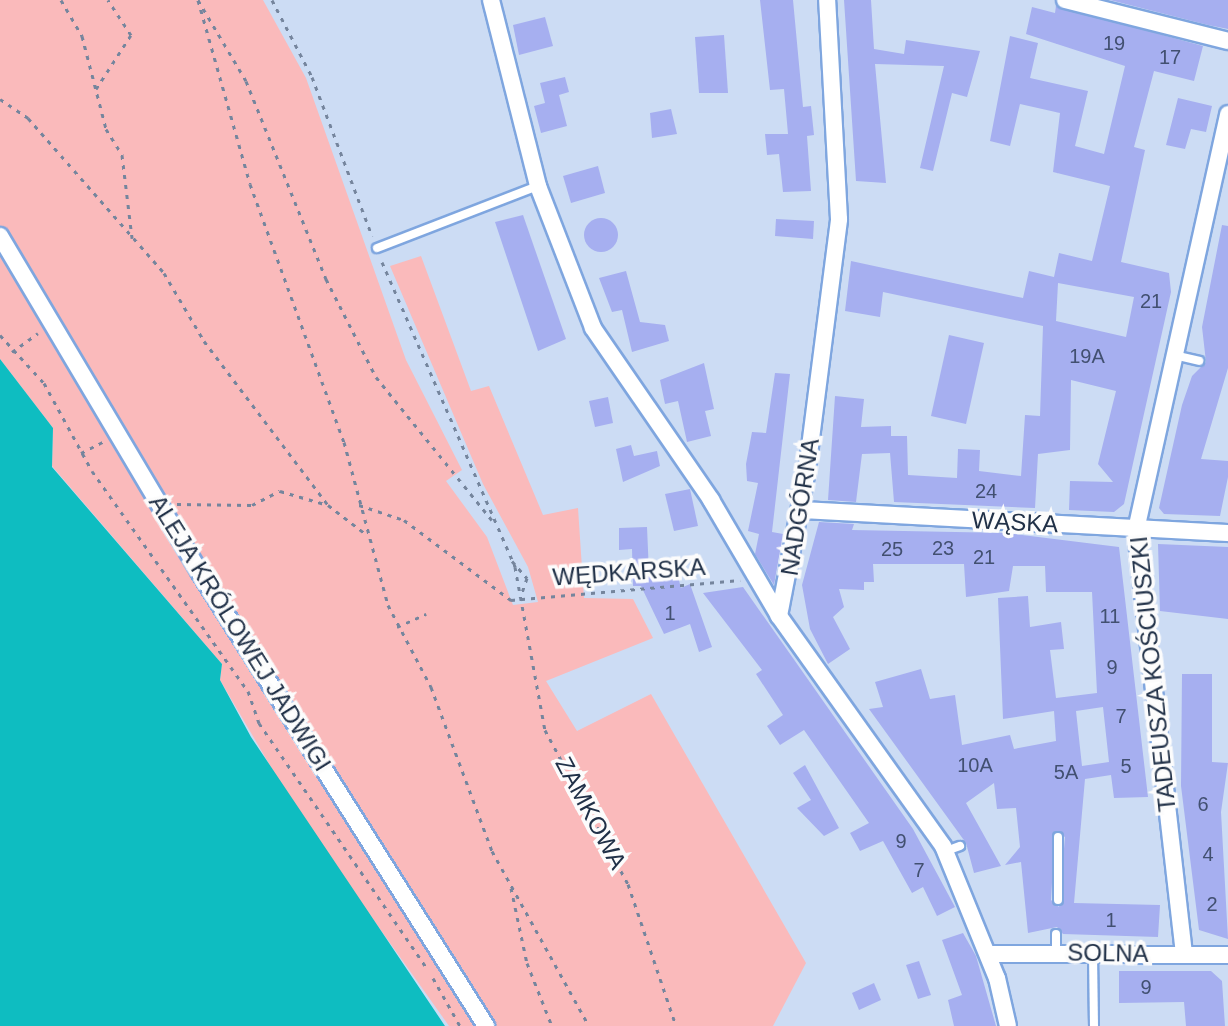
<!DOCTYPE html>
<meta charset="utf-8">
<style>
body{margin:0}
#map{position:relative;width:1228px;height:1026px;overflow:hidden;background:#ccdcf4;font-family:Arial,sans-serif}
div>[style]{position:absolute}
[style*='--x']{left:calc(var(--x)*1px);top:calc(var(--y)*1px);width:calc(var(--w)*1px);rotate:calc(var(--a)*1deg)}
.green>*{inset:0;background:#fababb}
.water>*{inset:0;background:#0ebdc1}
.building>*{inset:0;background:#a6aff0}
.round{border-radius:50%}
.path>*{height:3px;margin-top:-1.5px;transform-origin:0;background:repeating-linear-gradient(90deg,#75859d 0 4px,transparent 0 10px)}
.roads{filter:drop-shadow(2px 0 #7fa6df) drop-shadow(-2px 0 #7fa6df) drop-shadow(0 2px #7fa6df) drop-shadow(0 -2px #7fa6df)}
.lane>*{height:8px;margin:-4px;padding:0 4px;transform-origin:4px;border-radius:4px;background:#fff}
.street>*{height:16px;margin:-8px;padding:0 8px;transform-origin:8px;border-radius:8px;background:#fff}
span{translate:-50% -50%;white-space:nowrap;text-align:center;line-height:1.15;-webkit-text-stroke:7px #fcfcfc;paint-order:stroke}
.number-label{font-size:20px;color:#425071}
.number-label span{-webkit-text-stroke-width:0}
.street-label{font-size:24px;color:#203047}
</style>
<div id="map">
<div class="green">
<div style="clip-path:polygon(0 0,263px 0,306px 78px,406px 360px,462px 470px,446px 481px,487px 537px,513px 605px,538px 602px,528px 567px,483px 484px,390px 266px,421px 256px,471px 391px,489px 386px,543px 515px,578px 508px,584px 598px,633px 599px,653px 638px,546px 681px,577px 731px,651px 694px,806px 963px,773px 1026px,449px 1026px,299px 815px,220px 680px,222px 664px,52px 466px,53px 428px,0 359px)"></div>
</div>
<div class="water">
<div style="clip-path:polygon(0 359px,53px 428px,52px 467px,222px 664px,220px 680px,251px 737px,445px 1026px,0 1026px)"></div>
</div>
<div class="building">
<div style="clip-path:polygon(760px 0,793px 0,803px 107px,811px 106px,814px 135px,807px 136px,811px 191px,783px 192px,779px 154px,767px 155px,765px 134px,788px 134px,784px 89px,770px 90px)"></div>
<div style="clip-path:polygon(844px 0,871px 0,874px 49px,904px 54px,906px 40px,980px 51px,967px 97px,952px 93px,933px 171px,920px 168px,944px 66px,875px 64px,886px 183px,856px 181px)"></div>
<div style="clip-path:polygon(1110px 0,1228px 0,1228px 29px,1208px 25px)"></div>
<div style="clip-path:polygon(evenodd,1056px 6px,1203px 46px,1194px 81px,1154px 71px,1134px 147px,1145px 150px,1121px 262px,1169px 273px,1171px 292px,1124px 504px,1114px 512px,1069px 510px,1070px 481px,1113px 482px,1098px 464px,1116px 391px,1071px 380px,1070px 450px,1038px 454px,1035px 508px,894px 502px,890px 453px,862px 454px,856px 502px,828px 500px,835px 396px,864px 399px,861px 427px,891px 426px,891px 436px,907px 436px,908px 475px,957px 478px,958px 449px,980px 450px,979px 471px,1021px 476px,1025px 415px,1040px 416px,1043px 326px,883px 292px,880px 317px,845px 311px,851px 261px,1023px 298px,1029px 271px,1054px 277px,1059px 253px,1092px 261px,1110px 186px,1053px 172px,1060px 113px,1020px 104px,1010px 146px,990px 141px,1010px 36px,1038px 43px,1030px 78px,1088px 91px,1075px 146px,1104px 154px,1125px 66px,1026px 34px,1032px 7px,1055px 13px,1056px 6px,1058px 283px,1134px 297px,1126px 337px,1056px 321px,1058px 283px)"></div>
<div style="clip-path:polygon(545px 17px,553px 46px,519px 55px,513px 25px)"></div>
<div style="clip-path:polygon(724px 35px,728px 93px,699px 93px,695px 37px)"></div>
<div style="clip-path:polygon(565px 77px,569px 92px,559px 95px,567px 126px,541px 133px,534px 106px,545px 103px,540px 83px)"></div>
<div style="clip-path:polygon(1178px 98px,1212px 106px,1206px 132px,1191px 129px,1185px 149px,1166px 145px)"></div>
<div style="clip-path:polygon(671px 109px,677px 134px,652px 138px,650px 113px)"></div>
<div style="clip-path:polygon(598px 166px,605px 193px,571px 203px,563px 176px)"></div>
<div style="clip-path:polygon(523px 215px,566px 339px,538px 351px,495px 222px)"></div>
<div class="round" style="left:584px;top:218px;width:34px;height:34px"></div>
<div style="clip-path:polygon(776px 219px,814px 221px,813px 239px,775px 236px)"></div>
<div style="clip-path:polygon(1222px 225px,1228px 226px,1228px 368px,1201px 459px,1228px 461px,1228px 477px,1220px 516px,1164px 514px,1159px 508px,1182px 405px,1192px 376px,1206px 362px,1202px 327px)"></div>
<div style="clip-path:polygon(626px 271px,640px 322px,665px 325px,669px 341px,632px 352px,622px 310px,612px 312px,599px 278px)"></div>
<div style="clip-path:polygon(949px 335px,984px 343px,966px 424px,931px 416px)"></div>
<div style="clip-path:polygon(704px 363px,714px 409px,705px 411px,711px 436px,687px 442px,678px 401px,665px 404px,660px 380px)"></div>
<div style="clip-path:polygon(775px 373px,790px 374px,772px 532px,783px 534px,774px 585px,755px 554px,759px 534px,748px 531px,758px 483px,747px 481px,746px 464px,752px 432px,766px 433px)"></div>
<div style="clip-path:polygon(608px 397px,613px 423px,595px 427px,589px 401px)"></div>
<div style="clip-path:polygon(631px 445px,634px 456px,657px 451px,660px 466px,623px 482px,616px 449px)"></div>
<div style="clip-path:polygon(690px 489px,698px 526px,674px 531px,665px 494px)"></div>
<div style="clip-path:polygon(evenodd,819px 522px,854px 524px,852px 530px,1007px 533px,1119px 547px,1148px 797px,1114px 798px,1111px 775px,1085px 779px,1074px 903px,1160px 905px,1158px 937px,1063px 934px,1057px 927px,1028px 933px,1021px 862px,1005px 865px,1020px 847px,1016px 808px,997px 809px,994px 783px,966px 803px,1001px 866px,974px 873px,966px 843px,869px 709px,883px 707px,875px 682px,921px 669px,930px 699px,955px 695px,962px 745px,1010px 735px,1014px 749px,1056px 741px,1054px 711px,1003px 719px,998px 598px,1028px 596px,1030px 627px,1061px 622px,1064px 649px,1050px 650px,1056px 698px,1097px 693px,1092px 592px,1046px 592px,1045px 566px,1013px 566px,1009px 591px,966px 597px,964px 564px,873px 564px,874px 582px,864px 582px,864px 590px,839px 589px,844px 607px,833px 617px,850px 649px,828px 664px,810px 629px,802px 585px,819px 522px,1103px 707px,1109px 762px,1082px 766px,1076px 711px,1103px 707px,819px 522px,1055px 831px,1065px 837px,1059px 907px,1051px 900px,1055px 831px)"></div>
<div style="clip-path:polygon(647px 527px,649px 573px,676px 569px,681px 588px,690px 584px,712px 647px,699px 652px,690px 624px,664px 634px,641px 586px,633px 586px,632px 549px,619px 550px,619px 528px)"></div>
<div style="clip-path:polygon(1158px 544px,1228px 547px,1228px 619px,1160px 611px)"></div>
<div style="clip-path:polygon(743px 587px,913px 829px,955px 907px,937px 916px,923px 887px,912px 893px,883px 841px,860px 851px,850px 833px,869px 823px,804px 730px,780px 745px,767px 726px,783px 715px,756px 674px,762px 670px,703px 593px)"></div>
<div style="clip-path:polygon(1182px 674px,1212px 674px,1212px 762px,1228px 763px,1221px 812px,1228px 939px,1199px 930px,1181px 786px)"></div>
<div style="clip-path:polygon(805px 765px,839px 828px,824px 836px,797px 808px,811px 800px,793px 773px)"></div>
<div style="clip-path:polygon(963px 933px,976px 956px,996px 1026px,954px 1026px,948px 1000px,962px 995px,942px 940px)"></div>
<div style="clip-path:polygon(919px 961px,931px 995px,918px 999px,906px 965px)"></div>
<div style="clip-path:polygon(1119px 971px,1211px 971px,1222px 981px,1225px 1026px,1186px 1026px,1184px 1002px,1119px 1003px)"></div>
<div style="clip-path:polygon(874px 983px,881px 1000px,859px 1010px,852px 993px)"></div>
</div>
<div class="path">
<div style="--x:61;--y:0;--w:42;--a:59.7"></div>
<div style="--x:82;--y:36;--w:96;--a:75.5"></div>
<div style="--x:106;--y:129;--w:31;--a:58"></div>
<div style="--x:122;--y:155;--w:84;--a:83.1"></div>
<div style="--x:198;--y:0;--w:191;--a:74.2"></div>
<div style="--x:250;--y:184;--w:275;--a:70"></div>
<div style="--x:344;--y:442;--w:169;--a:74.9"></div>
<div style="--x:388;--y:605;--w:93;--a:62.3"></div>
<div style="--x:431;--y:687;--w:175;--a:69.6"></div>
<div style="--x:492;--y:851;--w:200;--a:61"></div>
<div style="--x:198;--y:0;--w:94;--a:59.3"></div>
<div style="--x:246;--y:81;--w:214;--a:68"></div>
<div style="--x:326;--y:279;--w:110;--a:63"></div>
<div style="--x:376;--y:377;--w:184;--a:51"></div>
<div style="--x:272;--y:0;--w:87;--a:62.5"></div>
<div style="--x:312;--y:77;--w:170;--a:69.3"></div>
<div style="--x:96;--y:89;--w:64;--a:-57.1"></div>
<div style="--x:131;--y:35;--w:42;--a:-123.3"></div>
<div style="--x:0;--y:99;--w:34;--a:34"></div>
<div style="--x:28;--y:118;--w:206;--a:48.7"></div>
<div style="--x:164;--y:273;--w:79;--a:59.5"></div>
<div style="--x:204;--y:341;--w:206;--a:52.9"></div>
<div style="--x:328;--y:505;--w:49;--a:37.6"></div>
<div style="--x:382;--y:262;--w:333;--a:66.4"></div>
<div style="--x:515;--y:567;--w:166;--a:79.6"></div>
<div style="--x:545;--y:730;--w:175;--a:61.7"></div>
<div style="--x:628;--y:884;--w:150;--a:71.3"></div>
<div style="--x:0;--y:335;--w:65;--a:47.5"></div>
<div style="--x:44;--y:383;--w:100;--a:61.4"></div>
<div style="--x:92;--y:471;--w:270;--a:54.7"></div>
<div style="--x:248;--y:691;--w:34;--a:71"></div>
<div style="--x:259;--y:723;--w:297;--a:55.6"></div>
<div style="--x:12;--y:352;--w:32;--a:-36"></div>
<div style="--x:81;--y:453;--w:27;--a:-27"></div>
<div style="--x:177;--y:504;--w:75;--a:0.8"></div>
<div style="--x:252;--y:505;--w:31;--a:-27"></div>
<div style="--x:280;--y:491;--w:50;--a:16.3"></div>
<div style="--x:359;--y:505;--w:47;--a:18.4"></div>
<div style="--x:404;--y:520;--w:134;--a:36.8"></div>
<div style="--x:511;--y:600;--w:230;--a:-5"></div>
<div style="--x:512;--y:561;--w:23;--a:49"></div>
<div style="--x:527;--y:578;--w:21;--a:109"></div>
<div style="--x:397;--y:627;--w:32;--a:-24"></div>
<div style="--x:511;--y:888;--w:77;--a:78"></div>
<div style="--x:527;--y:963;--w:68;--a:68.4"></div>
<div style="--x:433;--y:978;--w:55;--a:60.6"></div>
</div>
<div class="roads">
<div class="lane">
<div style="--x:377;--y:248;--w:173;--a:-21.1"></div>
<div style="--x:1174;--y:355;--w:26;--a:13"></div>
<div style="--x:946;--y:851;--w:15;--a:-20"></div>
<div style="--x:1058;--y:900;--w:63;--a:-90"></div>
<div style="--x:1056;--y:952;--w:18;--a:-90"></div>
<div style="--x:1093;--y:954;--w:72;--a:89.2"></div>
</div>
<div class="street">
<div style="--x:491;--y:0;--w:192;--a:75.8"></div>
<div style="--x:538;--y:186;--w:152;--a:68.8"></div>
<div style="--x:593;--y:328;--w:209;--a:55.5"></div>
<div style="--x:711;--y:500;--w:134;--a:59.6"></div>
<div style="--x:779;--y:616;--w:282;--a:54.5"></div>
<div style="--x:943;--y:846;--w:143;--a:67.8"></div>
<div style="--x:997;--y:978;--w:49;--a:77.1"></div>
<div style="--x:1065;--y:0;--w:168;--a:14.1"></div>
<div style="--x:0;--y:236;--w:392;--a:59.3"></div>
<div style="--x:200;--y:573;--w:536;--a:57.73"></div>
<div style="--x:801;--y:510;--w:428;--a:3.1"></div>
<div style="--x:779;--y:616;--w:149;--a:-79.1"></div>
<div style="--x:807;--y:470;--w:253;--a:-82.7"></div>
<div style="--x:839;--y:219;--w:219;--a:-93.1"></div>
<div style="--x:988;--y:954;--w:240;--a:0.2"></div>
<div style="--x:1184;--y:954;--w:427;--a:-96.5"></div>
<div style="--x:1136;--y:530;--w:426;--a:-77.5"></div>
</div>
</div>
<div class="number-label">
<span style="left:1114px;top:43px">19</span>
<span style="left:1170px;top:57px">17</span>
<span style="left:1151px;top:301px">21</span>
<span style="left:1087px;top:356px">19A</span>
<span style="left:986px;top:491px">24</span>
<span style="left:943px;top:548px">23</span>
<span style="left:892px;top:549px">25</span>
<span style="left:984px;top:557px">21</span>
<span style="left:670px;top:613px">1</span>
<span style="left:1110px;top:616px">11</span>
<span style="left:1112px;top:667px">9</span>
<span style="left:1121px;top:716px">7</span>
<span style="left:975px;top:765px">10A</span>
<span style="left:1126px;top:766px">5</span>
<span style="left:1066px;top:772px">5A</span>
<span style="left:1203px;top:804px">6</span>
<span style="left:901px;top:841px">9</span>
<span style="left:1208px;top:854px">4</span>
<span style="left:919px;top:870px">7</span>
<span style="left:1212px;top:904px">2</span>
<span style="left:1111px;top:920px">1</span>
<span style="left:1146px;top:987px">9</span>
</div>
<div class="street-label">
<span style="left:800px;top:507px;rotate:-81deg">NADGÓRNA</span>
<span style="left:1015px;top:522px;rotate:3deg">WĄSKA</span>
<span style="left:629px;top:572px;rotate:-4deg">WĘDKARSKA</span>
<span style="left:240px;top:633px;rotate:58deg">ALEJA KRÓLOWEJ JADWIGI</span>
<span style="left:1153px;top:674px;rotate:-96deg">TADEUSZA KOŚCIUSZKI</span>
<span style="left:591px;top:813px;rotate:62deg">ZAMKOWA</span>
<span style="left:1108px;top:953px;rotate:1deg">SOLNA</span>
</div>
</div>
